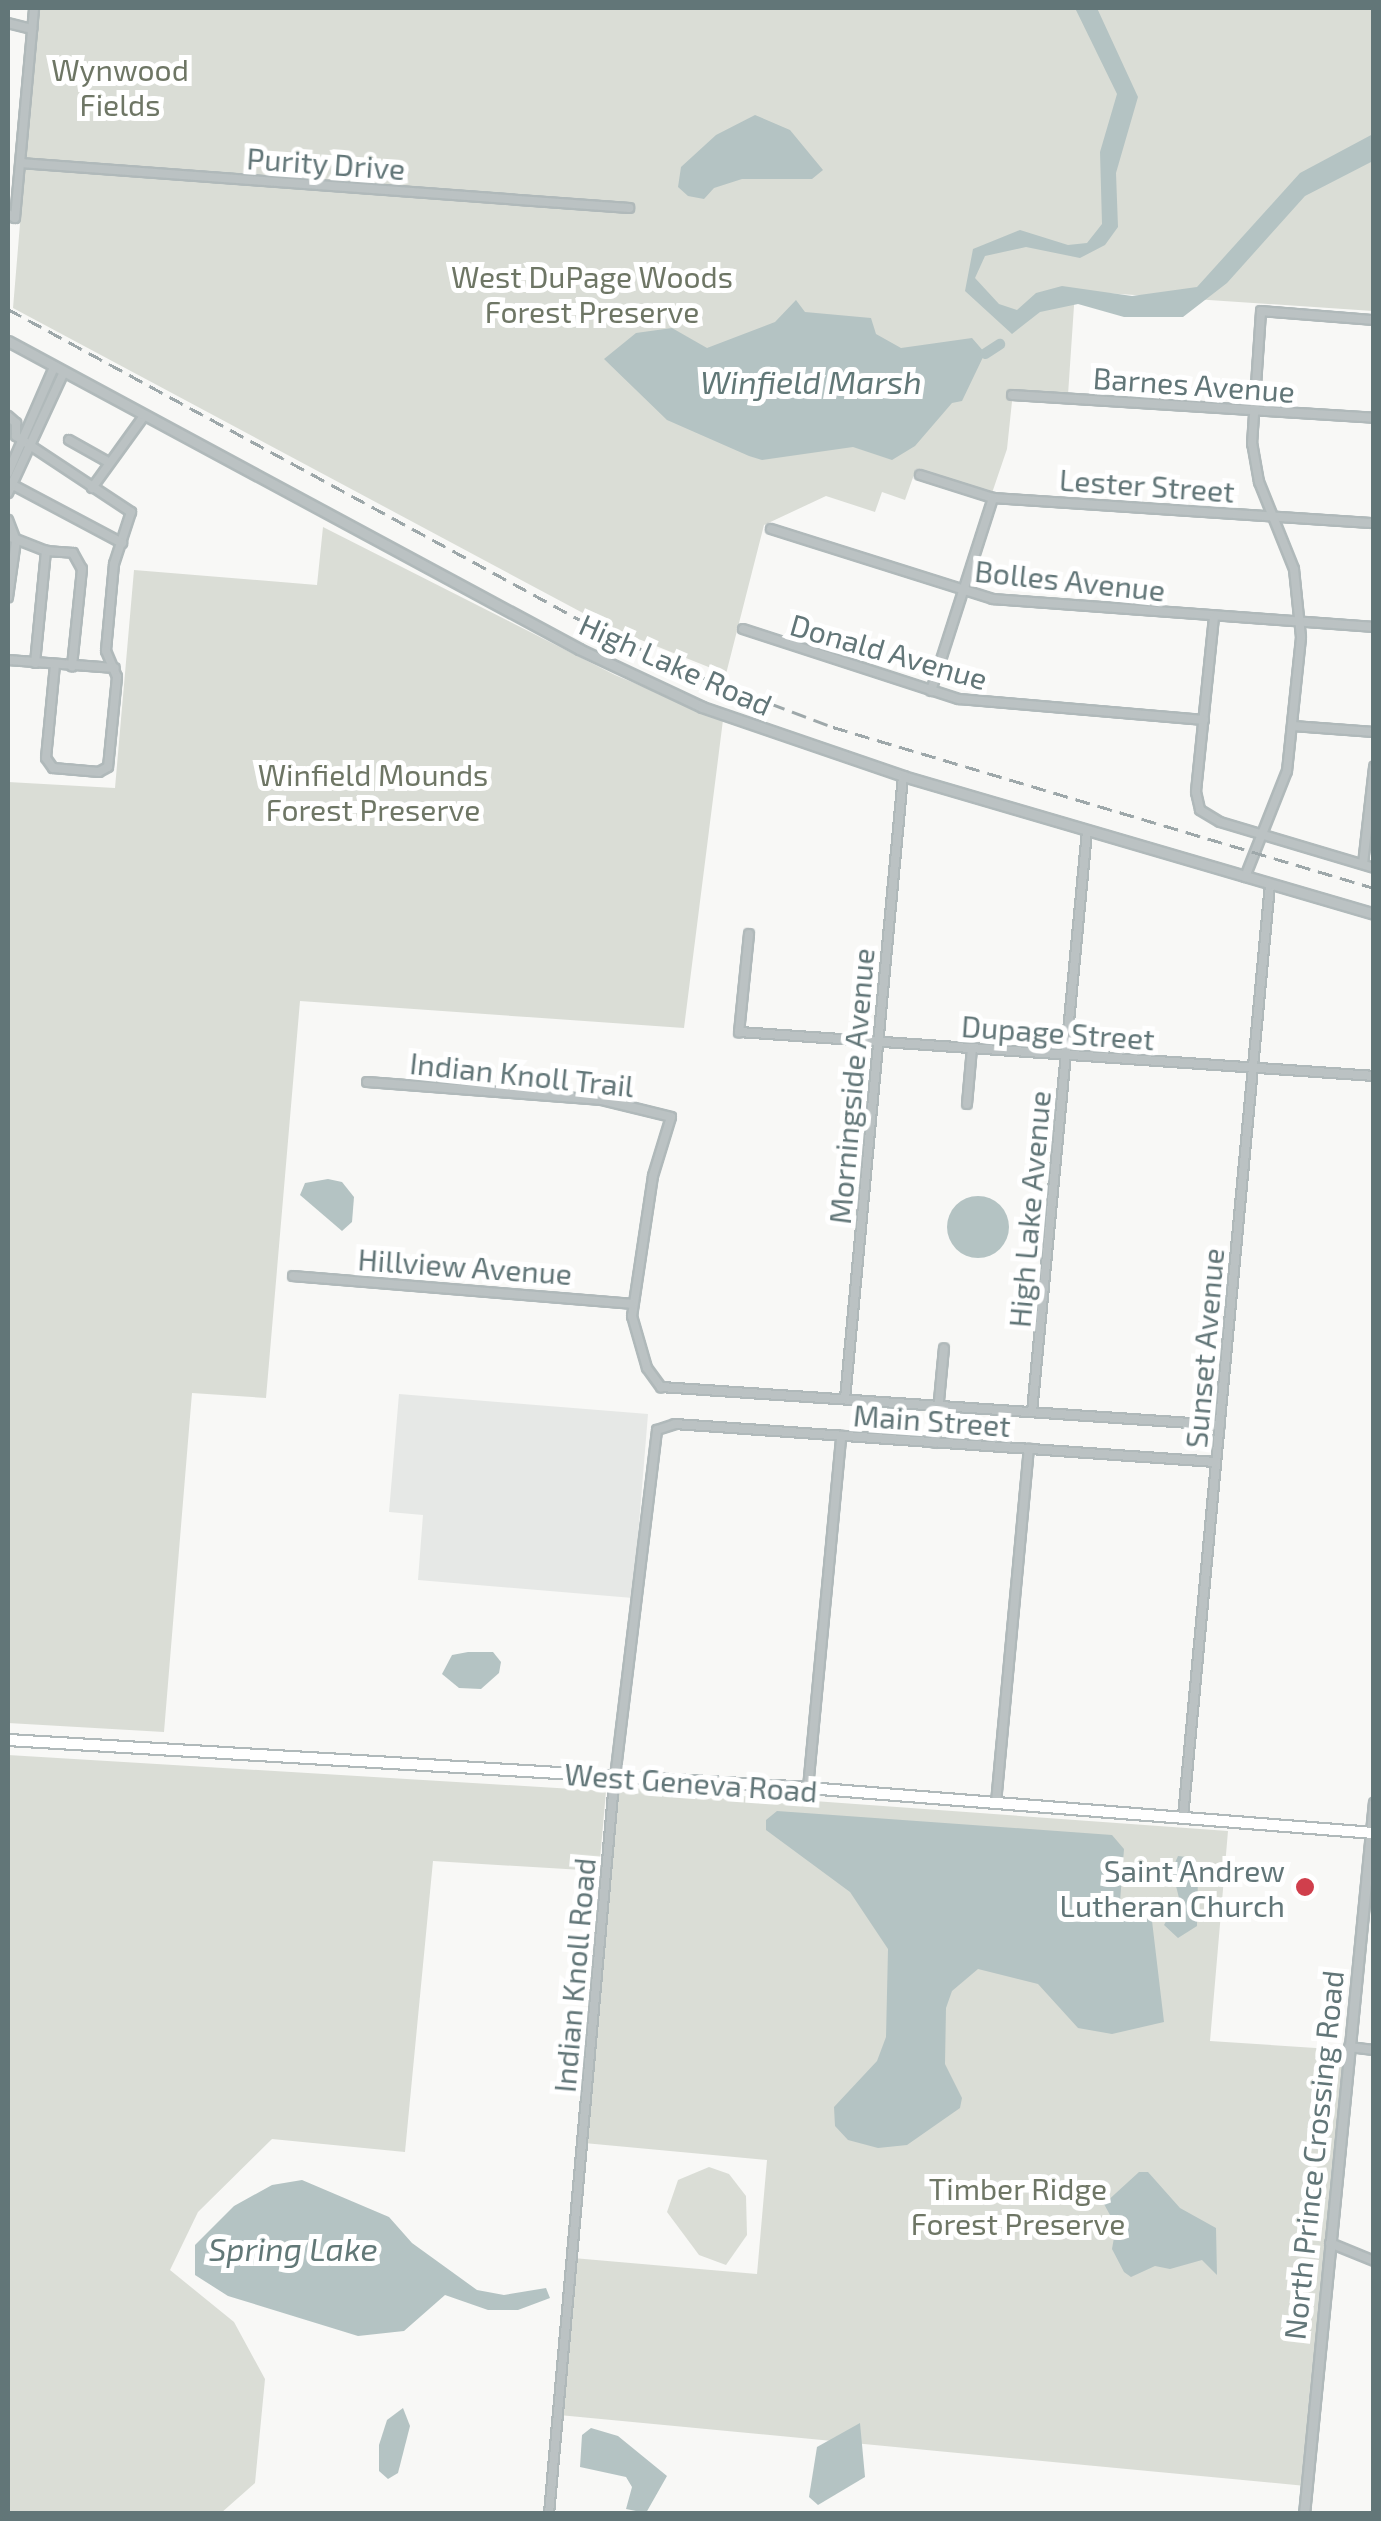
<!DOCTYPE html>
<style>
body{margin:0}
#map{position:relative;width:1381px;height:2521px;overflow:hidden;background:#f8f8f6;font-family:"Exo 2",sans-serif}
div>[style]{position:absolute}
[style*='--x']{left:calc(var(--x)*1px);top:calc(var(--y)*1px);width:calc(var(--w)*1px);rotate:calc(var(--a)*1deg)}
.built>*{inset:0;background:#e6e8e6}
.green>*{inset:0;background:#daddd6}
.water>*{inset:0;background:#b4c3c3}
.round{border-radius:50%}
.river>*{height:11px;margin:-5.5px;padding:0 5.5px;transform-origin:5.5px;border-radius:5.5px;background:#b4c3c3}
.roads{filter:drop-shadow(2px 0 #b0b9ba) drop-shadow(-2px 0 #b0b9ba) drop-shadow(0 2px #b0b9ba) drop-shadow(0 -2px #b0b9ba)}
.minor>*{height:8px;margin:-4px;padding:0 4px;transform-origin:4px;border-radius:4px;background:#bbc2c3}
.tertiary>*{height:9px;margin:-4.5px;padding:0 4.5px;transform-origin:4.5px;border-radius:4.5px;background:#bbc2c3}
.secondary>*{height:10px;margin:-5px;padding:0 5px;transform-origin:5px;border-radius:5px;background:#fff}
.rail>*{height:2.5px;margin-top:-1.25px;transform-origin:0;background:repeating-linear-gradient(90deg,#9ea8aa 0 15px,transparent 0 23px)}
.dots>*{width:28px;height:28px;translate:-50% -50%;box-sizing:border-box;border:5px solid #fff;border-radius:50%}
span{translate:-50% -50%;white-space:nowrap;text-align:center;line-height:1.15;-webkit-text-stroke:10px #fff;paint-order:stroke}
.park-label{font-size:30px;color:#6e7665}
.street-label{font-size:30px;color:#627678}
.poi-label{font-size:30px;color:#627678}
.right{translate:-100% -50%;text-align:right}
.water-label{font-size:32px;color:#617877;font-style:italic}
.frame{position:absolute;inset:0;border:10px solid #627678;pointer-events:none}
</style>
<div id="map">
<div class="built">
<div style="clip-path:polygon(399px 1394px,648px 1414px,633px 1598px,418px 1580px,423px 1515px,389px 1512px)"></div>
</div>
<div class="green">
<div style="clip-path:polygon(38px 8px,1373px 8px,1373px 311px,1075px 291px,1068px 395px,1013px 392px,1007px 449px,992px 493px,916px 469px,905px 500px,882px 492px,875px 512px,826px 496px,764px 525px,726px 674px,611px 628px,13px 308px)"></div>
<div style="clip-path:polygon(323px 527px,615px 675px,723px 720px,684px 1028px,300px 1001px,266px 1398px,192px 1393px,164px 1732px,8px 1723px,8px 782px,115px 788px,134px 570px,317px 585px)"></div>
<div style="clip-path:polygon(8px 1755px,606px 1791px,599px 1871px,433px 1861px,405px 2152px,272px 2139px,198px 2212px,170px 2270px,234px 2322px,265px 2379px,255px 2483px,221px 2513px,8px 2513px)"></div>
<div style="clip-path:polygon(619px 1787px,1228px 1831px,1210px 2041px,1346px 2050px,1306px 2486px,559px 2415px,573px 2258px,757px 2274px,767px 2160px,584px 2143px)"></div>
<div style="clip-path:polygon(709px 2167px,729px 2174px,746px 2196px,747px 2235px,726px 2265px,699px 2255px,667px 2212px,678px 2180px)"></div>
</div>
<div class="water">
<div style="clip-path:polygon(1075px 8px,1097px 8px,1138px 97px,1116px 173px,1118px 227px,1105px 245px,1080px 258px,1026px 247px,985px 256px,975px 278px,999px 304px,1017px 310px,1036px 293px,1062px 286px,1132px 296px,1197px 287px,1300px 173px,1373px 134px,1373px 161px,1305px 196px,1227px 283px,1183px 317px,1124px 317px,1078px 304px,1040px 312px,1012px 334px,965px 291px,973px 249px,1020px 230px,1068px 245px,1087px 243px,1102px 224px,1100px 152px,1117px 94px)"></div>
<div style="clip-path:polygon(755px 115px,790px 130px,823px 170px,812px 179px,742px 179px,714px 188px,704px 199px,688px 196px,678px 187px,681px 167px,716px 135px)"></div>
<div style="clip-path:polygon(796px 300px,805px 312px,871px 318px,876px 334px,901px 348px,972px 338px,985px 353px,962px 401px,952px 403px,915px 446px,892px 460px,853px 447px,762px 460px,749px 456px,667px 420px,604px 359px,636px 333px,672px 328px,707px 348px,775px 322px)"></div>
<div style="clip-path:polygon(328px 1179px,342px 1182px,354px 1197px,352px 1222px,342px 1231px,300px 1195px,305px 1183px)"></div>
<div class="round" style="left:947px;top:1196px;width:62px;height:62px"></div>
<div style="clip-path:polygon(468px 1652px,493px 1652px,501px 1662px,499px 1673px,481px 1689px,459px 1688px,442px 1674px,452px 1655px)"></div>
<div style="clip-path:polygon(777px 1811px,1112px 1835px,1124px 1849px,1120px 1902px,1150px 1904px,1164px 2022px,1112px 2034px,1078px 2028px,1038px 1984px,978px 1969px,952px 1991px,946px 2008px,945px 2064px,962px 2098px,960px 2108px,907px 2145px,878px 2148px,848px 2140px,835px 2126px,834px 2107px,877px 2061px,886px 2037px,888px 1949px,850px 1892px,766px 1830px,766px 1820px)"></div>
<div style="clip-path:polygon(1178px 1856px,1195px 1858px,1198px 1872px,1197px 1926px,1178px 1938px,1164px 1925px,1179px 1898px,1172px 1870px)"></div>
<div style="clip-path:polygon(1139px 2172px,1148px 2172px,1180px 2208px,1216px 2228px,1217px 2275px,1202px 2260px,1170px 2269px,1155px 2266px,1131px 2277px,1124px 2272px,1112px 2249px,1116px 2226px,1104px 2204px)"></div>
<div style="clip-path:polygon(302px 2180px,389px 2217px,412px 2243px,477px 2290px,504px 2295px,546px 2288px,550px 2298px,518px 2310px,488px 2310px,445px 2295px,404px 2331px,358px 2336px,228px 2296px,195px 2275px,195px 2245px,234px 2206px,272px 2185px)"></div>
<div style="clip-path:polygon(403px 2408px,410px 2426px,398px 2473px,388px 2479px,379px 2471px,379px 2445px,387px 2420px)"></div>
<div style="clip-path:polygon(860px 2423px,865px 2477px,818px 2505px,809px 2497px,817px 2447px)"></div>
<div style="clip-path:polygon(591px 2428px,618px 2436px,667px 2476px,646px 2513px,626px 2509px,632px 2487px,626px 2477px,580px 2467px,582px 2435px)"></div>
</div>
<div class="river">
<div style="--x:985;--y:353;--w:17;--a:-33"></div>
</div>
<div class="roads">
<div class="minor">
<div style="--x:8;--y:23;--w:25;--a:14"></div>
<div style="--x:20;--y:163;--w:611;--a:4.23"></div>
<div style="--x:8;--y:214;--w:8;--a:30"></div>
<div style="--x:15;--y:218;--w:211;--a:-84.8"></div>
<div style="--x:1012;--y:395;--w:363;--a:3.6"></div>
<div style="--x:8;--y:416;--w:11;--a:41"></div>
<div style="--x:16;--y:423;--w:13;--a:90"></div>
<div style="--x:16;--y:436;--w:138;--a:33.5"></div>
<div style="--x:131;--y:512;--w:55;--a:108.1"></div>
<div style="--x:114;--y:564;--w:87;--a:95.3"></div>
<div style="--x:106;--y:651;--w:28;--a:67"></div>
<div style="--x:117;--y:677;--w:90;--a:95.7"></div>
<div style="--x:108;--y:767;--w:10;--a:151"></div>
<div style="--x:99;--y:772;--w:46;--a:-175"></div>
<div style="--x:53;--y:768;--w:12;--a:-125"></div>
<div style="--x:46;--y:758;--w:93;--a:-84.5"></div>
<div style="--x:69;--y:440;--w:45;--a:29.4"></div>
<div style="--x:8;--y:473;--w:116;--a:-66.5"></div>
<div style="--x:920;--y:475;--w:77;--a:17.5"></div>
<div style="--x:993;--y:498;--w:382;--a:3.8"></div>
<div style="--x:11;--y:484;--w:126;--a:28"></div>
<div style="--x:92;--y:488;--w:89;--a:-54.2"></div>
<div style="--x:8;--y:493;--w:133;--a:-65.2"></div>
<div style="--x:8;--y:520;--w:22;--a:69"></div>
<div style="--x:16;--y:541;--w:57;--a:98.1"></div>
<div style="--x:771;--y:529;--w:233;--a:17.5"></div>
<div style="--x:993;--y:599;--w:382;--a:4.2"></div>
<div style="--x:8;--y:536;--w:41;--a:21.5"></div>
<div style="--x:1214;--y:617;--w:176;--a:95.9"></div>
<div style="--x:1196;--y:792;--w:18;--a:77"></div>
<div style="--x:1200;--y:810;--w:23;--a:31"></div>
<div style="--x:1220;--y:822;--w:161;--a:16.6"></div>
<div style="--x:743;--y:629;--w:227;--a:18"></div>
<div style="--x:959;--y:699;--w:246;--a:4.9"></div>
<div style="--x:8;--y:660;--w:107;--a:4.3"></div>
<div style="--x:35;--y:663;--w:113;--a:-84.4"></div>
<div style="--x:46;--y:551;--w:27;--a:4"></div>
<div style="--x:73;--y:553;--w:18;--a:61"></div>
<div style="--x:82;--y:569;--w:98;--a:95.9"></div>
<div style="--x:931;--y:691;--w:203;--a:-72.2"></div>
<div style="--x:1293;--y:726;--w:81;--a:4.2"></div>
<div style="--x:1363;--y:864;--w:98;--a:-83.5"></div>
<div style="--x:1245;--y:877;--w:114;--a:-68.4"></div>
<div style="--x:1287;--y:771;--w:135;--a:-84"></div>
<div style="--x:1301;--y:637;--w:68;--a:-95.9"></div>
<div style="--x:1294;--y:569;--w:94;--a:-111.9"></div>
<div style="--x:1259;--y:482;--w:39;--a:-100"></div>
<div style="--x:1252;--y:444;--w:133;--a:-86.1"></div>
<div style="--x:1261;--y:311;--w:113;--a:4.6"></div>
<div style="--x:749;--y:934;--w:99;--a:95.8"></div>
<div style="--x:739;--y:1032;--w:637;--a:3.96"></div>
<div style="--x:367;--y:1082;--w:236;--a:4.4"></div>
<div style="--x:602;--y:1100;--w:71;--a:13.8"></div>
<div style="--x:671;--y:1117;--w:62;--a:107"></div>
<div style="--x:653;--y:1176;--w:142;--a:98.5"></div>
<div style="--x:632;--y:1316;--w:54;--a:73.9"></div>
<div style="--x:647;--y:1368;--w:24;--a:54"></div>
<div style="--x:661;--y:1387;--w:560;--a:3.89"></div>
<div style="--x:967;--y:1104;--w:56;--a:-84.9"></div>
<div style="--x:293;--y:1276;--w:341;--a:4.7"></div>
<div style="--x:845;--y:1399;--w:626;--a:-84.68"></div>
<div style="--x:1032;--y:1412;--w:584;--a:-84.59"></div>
<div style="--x:935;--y:1443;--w:95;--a:-84.6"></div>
<div style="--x:808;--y:1788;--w:354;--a:-84.6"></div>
<div style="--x:996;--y:1803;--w:356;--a:-84.7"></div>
<div style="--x:1183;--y:1817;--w:936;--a:-84.67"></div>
<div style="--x:1349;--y:2047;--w:25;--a:7"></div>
<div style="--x:1330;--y:2243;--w:48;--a:22.2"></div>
<div style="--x:549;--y:2514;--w:723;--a:-84.92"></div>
<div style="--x:613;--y:1794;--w:367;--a:-83.1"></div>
<div style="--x:657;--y:1430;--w:19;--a:-18"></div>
<div style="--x:675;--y:1424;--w:542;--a:4.02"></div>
</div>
<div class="tertiary">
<div style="--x:8;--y:341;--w:649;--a:28.34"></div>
<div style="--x:579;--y:649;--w:136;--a:25.2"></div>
<div style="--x:702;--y:707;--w:213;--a:18.9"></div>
<div style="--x:903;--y:776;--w:491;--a:16.3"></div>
<div style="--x:1304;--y:2514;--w:715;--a:-84.39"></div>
</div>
<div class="secondary">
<div style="--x:8;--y:1740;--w:801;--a:3.43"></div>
<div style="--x:808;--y:1788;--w:568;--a:4.55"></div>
</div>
</div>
<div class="rail">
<div style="--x:8;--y:309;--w:668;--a:28.52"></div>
<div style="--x:595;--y:628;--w:122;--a:24.7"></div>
<div style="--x:706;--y:679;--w:136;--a:20.7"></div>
<div style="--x:833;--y:727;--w:564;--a:16.57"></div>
</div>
<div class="dots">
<div style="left:1305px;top:1887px;background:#d03f4c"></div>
</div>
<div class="park-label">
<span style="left:120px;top:86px">Wynwood<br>Fields</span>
<span style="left:592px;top:293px">West DuPage Woods<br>Forest Preserve</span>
<span style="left:373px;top:791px">Winfield Mounds<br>Forest Preserve</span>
<span style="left:1018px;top:2205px">Timber Ridge<br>Forest Preserve</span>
</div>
<div class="street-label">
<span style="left:326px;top:163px;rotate:4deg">Purity Drive</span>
<span style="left:1194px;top:384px;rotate:4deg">Barnes Avenue</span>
<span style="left:1147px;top:485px;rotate:4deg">Lester Street</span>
<span style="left:1070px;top:580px;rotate:6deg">Bolles Avenue</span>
<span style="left:889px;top:651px;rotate:16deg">Donald Avenue</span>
<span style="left:676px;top:664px;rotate:24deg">High Lake Road</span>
<span style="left:1058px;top:1032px;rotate:4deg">Dupage Street</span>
<span style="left:522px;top:1074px;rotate:6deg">Indian Knoll Trail</span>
<span style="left:851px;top:1086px;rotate:-85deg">Morningside Avenue</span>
<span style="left:1029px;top:1209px;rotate:-85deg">High Lake Avenue</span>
<span style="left:465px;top:1266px;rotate:4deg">Hillview Avenue</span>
<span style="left:1204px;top:1348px;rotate:-85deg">Sunset Avenue</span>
<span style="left:932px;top:1420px;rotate:4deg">Main Street</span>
<span style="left:691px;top:1782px;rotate:4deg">West Geneva Road</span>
<span style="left:574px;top:1975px;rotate:-85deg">Indian Knoll Road</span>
<span style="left:1313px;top:2155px;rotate:-84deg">North Prince Crossing Road</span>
</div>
<div class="poi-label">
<span class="right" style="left:1285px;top:1887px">Saint Andrew<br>Lutheran Church</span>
</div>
<div class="water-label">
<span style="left:811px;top:381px">Winfield Marsh</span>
<span style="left:293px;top:2248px">Spring Lake</span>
</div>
<div class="frame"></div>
</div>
